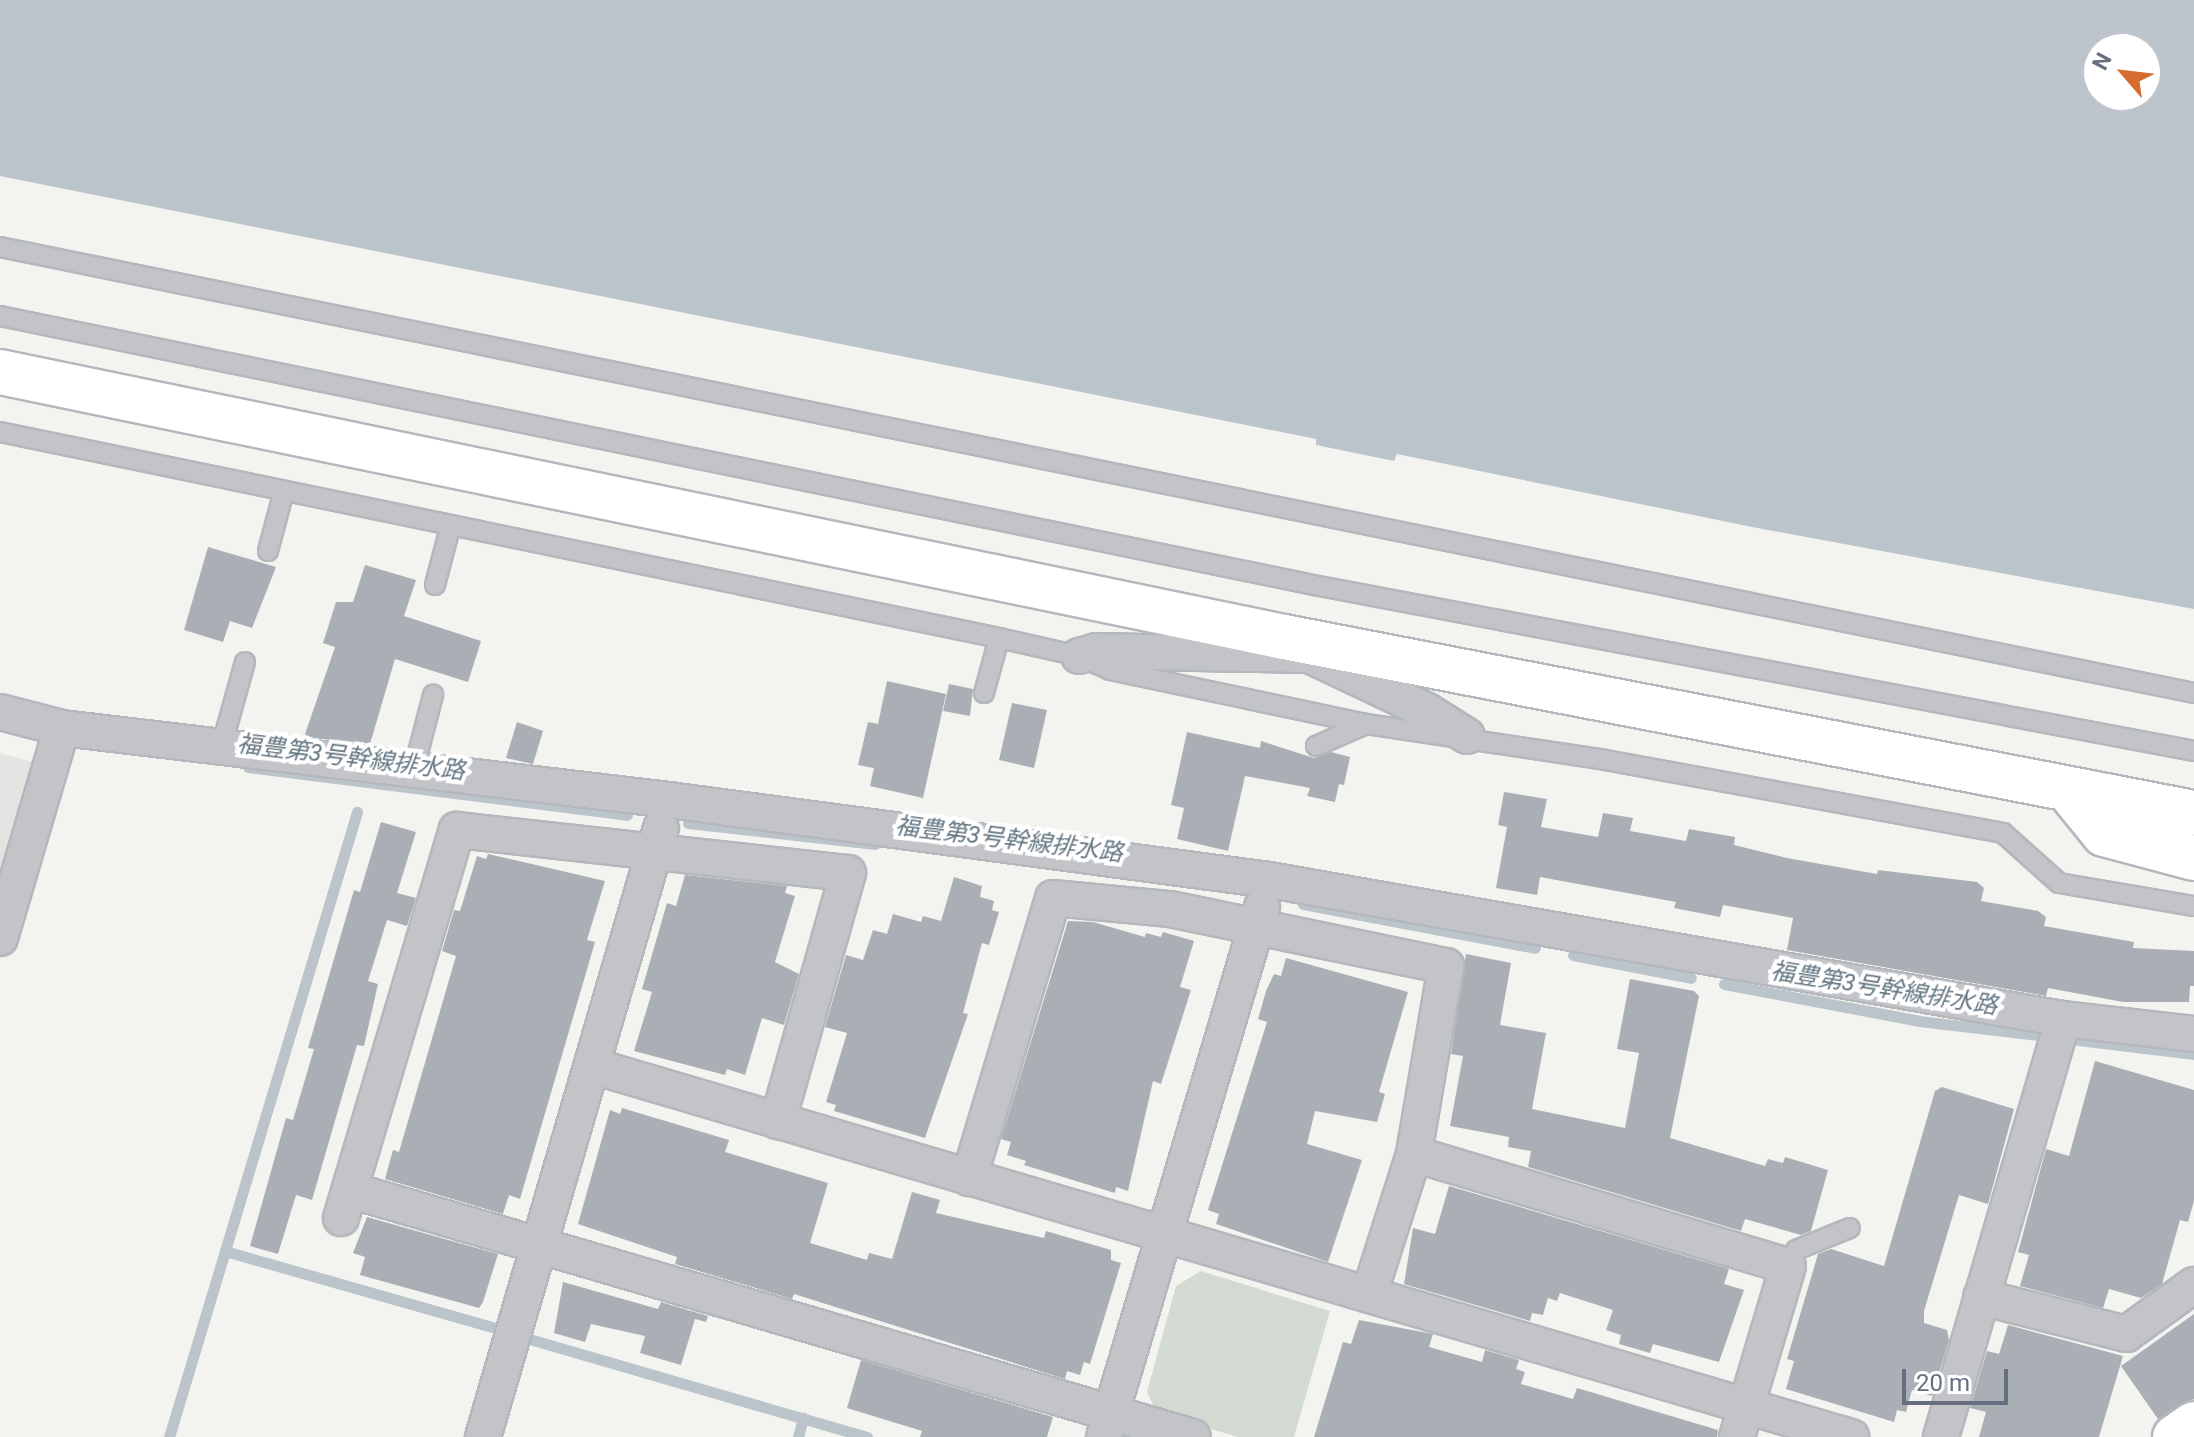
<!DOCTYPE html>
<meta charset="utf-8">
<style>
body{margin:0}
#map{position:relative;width:2194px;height:1437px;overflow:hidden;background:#f3f4f0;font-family:Roboto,"Noto Sans JP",sans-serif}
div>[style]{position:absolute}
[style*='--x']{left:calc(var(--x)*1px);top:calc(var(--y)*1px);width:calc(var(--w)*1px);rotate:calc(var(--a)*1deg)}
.built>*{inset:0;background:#e4e4e3}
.green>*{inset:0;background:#d3dad1}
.water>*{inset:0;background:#bcc4cb}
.stream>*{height:11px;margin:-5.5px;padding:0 5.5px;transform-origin:5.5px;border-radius:5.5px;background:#bcc4cb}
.building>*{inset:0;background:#aaafb5}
.roads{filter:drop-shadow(2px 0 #b4b7bc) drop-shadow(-2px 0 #b4b7bc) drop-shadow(0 2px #b4b7bc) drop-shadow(0 -2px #b4b7bc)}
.lane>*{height:18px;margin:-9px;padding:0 9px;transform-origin:9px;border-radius:9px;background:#c2c4c8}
.street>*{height:34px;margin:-17px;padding:0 17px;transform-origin:17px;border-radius:17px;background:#c2c4c8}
.secondary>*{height:44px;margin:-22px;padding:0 22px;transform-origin:22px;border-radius:22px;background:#fff}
span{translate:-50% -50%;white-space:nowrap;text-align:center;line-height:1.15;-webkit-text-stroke:8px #fff;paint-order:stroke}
.water-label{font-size:24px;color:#657783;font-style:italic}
.north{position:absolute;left:2082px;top:32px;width:80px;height:80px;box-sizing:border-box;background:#fff;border:2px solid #c1c5cc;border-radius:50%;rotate:298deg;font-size:22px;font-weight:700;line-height:32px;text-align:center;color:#656f7f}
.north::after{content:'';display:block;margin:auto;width:28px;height:36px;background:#d66c2d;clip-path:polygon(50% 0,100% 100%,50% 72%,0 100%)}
.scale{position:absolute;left:1902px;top:1369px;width:106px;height:36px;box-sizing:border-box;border:4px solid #656f7f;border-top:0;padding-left:10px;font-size:24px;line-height:28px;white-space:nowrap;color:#656f7f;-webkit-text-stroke:6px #fff;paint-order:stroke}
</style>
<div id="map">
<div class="built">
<div style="clip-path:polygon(0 753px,40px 764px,0 889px)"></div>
</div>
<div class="green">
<div style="clip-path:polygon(1201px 1271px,1330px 1311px,1294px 1437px,1238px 1437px,1157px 1413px,1147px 1392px,1176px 1286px)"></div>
</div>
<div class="water">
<div style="clip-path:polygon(evenodd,0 0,2194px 0,2194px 609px,1747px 526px,1397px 454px,1394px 461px,1316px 445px,1316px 439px,0 176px,0 0,2098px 48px,2146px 48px,2146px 96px,2098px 96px,2098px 48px)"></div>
</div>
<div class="stream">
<div style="--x:248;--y:767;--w:382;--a:7.2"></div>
<div style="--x:688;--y:823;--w:188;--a:6.4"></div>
<div style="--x:1303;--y:904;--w:236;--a:10.7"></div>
<div style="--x:1573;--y:955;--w:120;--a:11"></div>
<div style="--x:1724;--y:984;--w:198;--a:10.7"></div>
<div style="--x:1919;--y:1021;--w:120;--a:6.7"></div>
<div style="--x:2078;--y:1040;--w:117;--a:6.9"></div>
<div style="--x:225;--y:1251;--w:285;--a:15.9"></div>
<div style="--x:533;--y:1340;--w:348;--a:16.2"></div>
<div style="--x:169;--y:1437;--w:653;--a:-73.26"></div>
<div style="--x:798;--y:1437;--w:20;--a:-75"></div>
</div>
<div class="building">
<div style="clip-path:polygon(208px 547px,276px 567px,252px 628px,230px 621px,223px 642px,184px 630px)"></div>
<div style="clip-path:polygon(365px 565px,416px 580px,404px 616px,481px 641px,468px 682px,395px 659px,370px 744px,304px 737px,335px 647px,323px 643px,336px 602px,353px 602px)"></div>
<div style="clip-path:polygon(887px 681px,946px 694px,923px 798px,870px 786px,874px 768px,858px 765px,868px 722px,878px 724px)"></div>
<div style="clip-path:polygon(949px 684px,973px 689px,970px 716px,943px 711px)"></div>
<div style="clip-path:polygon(1012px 703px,1047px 710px,1034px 768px,999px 760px)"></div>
<div style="clip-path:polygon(517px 722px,543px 731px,533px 764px,506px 758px)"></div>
<div style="clip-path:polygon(1187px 732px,1260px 748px,1261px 741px,1314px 758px,1331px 752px,1350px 757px,1344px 785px,1339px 784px,1335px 802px,1307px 796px,1310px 788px,1245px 776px,1228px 851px,1177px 839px,1184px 808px,1171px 805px)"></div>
<div style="clip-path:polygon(1504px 792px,1547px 799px,1541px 827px,1598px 837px,1603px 813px,1633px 818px,1630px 831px,1686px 841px,1689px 829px,1735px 837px,1734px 845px,1787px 858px,1877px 874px,1878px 870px,1977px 882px,1984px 888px,1981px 901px,2038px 911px,2046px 917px,2044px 926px,2134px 942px,2133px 948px,2194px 951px,2194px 986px,2190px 986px,2189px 1002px,2123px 1002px,2048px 988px,2046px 996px,1787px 950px,1793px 918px,1723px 905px,1720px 917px,1674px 908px,1676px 902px,1540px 877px,1537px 895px,1496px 888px,1507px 827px,1498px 825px)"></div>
<div style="clip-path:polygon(381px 822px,416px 832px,397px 893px,416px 898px,407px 926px,387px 920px,368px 981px,378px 984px,364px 1046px,357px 1045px,312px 1200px,296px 1195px,278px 1254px,250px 1246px,286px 1118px,293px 1120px,314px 1049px,308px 1048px,354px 890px,360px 892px)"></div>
<div style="clip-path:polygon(488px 854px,605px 881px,587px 940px,595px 942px,520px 1199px,509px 1195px,503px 1214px,385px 1179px,393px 1150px,399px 1152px,456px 956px,442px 951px,454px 910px,460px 911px,477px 856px,486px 859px)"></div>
<div style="clip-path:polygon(685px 875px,787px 886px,785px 893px,795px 896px,775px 962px,799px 974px,784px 1025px,762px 1018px,745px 1075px,727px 1069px,725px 1075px,634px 1051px,652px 992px,642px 989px,667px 903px,676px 906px)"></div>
<div style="clip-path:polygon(954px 877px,982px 886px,980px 897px,994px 901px,992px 910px,999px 912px,989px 945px,982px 943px,963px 1013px,968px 1014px,925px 1138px,834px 1111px,836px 1105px,826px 1102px,847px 1033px,825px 1027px,846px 955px,863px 960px,873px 930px,887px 934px,893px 914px,921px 922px,923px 916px,941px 921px)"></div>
<div style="clip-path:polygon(1068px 921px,1093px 922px,1145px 937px,1146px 933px,1161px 937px,1163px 932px,1194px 941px,1180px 987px,1191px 990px,1161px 1084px,1153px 1081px,1128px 1191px,1116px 1187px,1115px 1193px,1024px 1165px,1026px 1161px,1007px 1155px,1011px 1142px,1001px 1139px)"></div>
<div style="clip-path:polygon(1466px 954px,1511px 963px,1500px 1025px,1546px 1033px,1532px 1109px,1625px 1128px,1639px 1053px,1617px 1049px,1630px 979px,1694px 991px,1699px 996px,1670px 1138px,1765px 1166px,1768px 1159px,1783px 1163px,1785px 1157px,1828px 1170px,1811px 1231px,1801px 1235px,1745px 1219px,1741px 1231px,1528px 1167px,1531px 1151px,1508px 1147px,1509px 1137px,1450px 1126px,1463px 1056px,1451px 1054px)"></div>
<div style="clip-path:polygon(1286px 958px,1408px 992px,1379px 1092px,1385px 1094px,1377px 1122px,1315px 1111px,1307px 1144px,1362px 1160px,1328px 1262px,1216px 1224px,1219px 1214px,1208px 1210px,1267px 1022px,1258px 1019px,1266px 991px,1274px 974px,1281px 976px)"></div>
<div style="clip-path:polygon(2095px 1061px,2194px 1090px,2194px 1201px,2188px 1222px,2180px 1220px,2162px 1284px,2141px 1298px,2109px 1289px,2103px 1308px,2020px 1286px,2029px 1255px,2018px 1252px,2046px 1149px,2069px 1156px)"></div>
<div style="clip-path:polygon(1942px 1087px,2014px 1109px,1988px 1204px,1959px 1195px,1924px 1311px,1924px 1323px,1947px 1330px,1949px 1340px,1932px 1396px,1912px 1390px,1906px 1412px,1897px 1410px,1894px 1422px,1786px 1389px,1794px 1361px,1787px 1359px,1818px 1254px,1831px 1249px,1884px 1266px,1935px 1091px)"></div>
<div style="clip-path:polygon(622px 1108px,729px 1140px,725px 1152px,828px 1183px,810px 1243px,867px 1260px,869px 1253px,892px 1259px,912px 1192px,940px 1200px,936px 1213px,1044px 1238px,1046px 1231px,1111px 1250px,1111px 1260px,1121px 1263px,1090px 1364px,1084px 1362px,1080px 1375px,1067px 1371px,1065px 1379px,794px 1294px,792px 1299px,675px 1264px,677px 1257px,578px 1224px,610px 1110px,620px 1114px)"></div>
<div style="clip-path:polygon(1449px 1186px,1729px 1269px,1724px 1284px,1744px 1290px,1719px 1362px,1653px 1344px,1650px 1353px,1619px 1344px,1621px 1335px,1606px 1330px,1613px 1310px,1560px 1293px,1557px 1301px,1548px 1298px,1543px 1315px,1532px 1313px,1530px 1321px,1404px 1284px,1413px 1228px,1435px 1234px)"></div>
<div style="clip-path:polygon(367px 1217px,498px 1254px,483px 1302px,479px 1308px,360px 1275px,365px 1257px,353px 1253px)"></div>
<div style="clip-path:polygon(563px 1282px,658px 1309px,661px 1302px,708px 1316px,706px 1322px,695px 1319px,681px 1365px,640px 1353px,645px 1336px,591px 1324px,585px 1342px,554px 1333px)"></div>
<div style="clip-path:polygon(2194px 1314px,2194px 1399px,2158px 1419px,2121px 1366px)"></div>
<div style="clip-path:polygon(1359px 1320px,1433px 1334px,1429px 1347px,1482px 1362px,1485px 1350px,1519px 1360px,1516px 1369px,1525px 1372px,1521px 1384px,1573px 1399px,1577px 1388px,1718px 1430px,1717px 1437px,1314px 1437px,1343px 1342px,1351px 1344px)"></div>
<div style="clip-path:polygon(2008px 1325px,2123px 1356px,2099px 1437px,1979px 1437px,1986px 1412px,1970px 1408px,1987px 1351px,1999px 1354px)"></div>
<div style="clip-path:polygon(861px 1360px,1053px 1417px,1047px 1437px,920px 1437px,922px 1431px,847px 1408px)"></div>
</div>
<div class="roads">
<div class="lane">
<div style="--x:0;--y:247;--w:2239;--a:11.49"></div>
<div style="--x:0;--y:316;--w:1346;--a:11.57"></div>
<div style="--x:1319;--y:586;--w:890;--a:10.68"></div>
<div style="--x:0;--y:432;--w:1020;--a:11.65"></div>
<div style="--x:999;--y:638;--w:82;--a:12.7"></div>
<div style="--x:1079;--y:656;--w:34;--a:24"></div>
<div style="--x:1110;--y:670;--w:262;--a:11.9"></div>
<div style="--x:1366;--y:724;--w:237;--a:8.5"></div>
<div style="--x:1600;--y:759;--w:410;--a:10.4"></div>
<div style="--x:2003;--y:833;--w:75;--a:41.8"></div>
<div style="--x:2059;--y:883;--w:137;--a:9.7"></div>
<div style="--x:268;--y:551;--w:62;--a:-75.1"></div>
<div style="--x:435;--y:585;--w:59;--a:-75.3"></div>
<div style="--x:984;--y:693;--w:57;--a:-74.7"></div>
<div style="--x:1316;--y:746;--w:55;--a:-23.7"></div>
<div style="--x:221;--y:748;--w:89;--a:-74.4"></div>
<div style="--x:413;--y:772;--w:80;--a:-75.4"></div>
<div style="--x:1788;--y:1266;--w:18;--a:-63"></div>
<div style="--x:1796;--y:1250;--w:58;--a:-22.2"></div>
</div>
<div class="street">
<div style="--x:1079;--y:656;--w:18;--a:-16"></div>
<div style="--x:1096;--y:651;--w:213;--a:1.1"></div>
<div style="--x:1309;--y:655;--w:131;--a:25.4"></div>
<div style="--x:1427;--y:711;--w:47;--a:32"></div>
<div style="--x:0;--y:712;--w:64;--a:14.5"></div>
<div style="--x:62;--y:728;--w:611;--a:6.76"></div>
<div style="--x:669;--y:800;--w:605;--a:7.59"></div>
<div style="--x:1269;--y:880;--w:806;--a:9.93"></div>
<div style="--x:2063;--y:1019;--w:132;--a:6.5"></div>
<div style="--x:0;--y:938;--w:219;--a:-73.6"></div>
<div style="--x:593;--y:1066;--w:1312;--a:16.43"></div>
<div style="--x:1414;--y:1154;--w:390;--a:16.7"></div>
<div style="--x:1788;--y:1266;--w:178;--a:106.6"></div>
<div style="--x:969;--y:1178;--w:292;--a:-73.3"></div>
<div style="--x:1053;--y:898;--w:118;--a:5.4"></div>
<div style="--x:1170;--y:909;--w:282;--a:11.7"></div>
<div style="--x:1446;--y:966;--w:191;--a:99.7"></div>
<div style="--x:1414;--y:1154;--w:148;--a:107.7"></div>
<div style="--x:350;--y:1190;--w:878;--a:16.33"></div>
<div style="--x:341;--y:1218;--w:405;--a:-73.4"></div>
<div style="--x:457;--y:830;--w:393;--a:6.3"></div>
<div style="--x:848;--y:873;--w:258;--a:105.8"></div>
<div style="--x:1981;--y:1297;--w:150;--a:14.3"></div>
<div style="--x:2126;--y:1334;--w:84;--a:-35.8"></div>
<div style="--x:483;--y:1437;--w:634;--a:-73.71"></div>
<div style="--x:1104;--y:1437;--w:553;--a:-73.4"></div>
<div style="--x:1941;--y:1437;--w:435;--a:-73.7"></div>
</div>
<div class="secondary">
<div style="--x:0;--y:372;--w:1311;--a:11.66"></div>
<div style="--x:1284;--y:637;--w:927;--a:10.95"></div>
<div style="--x:2069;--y:791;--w:55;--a:50.9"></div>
<div style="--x:2104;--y:834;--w:93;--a:14.9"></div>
<div style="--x:2175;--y:1437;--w:23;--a:-34"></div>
</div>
</div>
<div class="water-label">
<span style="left:351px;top:758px;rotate:7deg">福豊第3号幹線排水路</span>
<span style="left:1009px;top:840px;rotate:7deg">福豊第3号幹線排水路</span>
<span style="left:1884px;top:989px;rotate:9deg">福豊第3号幹線排水路</span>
</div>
<div class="north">N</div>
<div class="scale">20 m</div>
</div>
